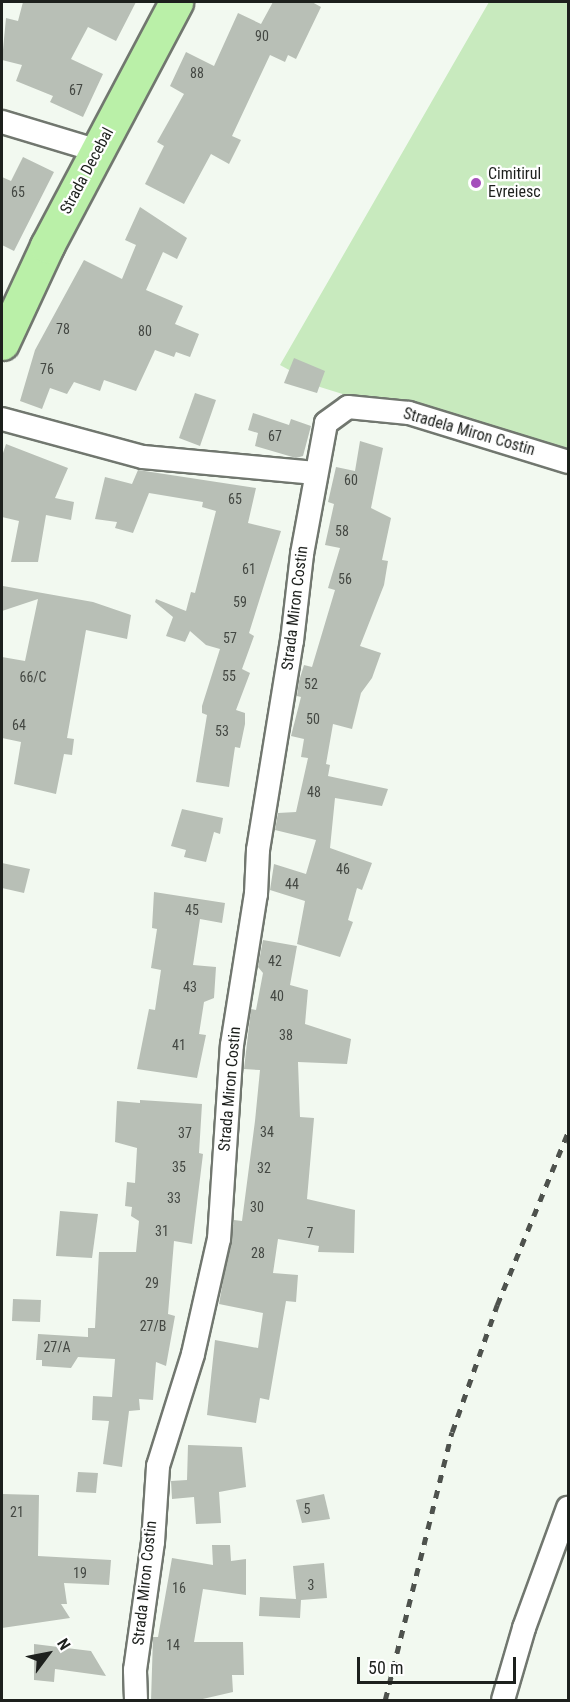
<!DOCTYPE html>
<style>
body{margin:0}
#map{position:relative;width:570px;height:1702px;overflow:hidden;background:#f2f9f0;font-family:"Roboto Condensed",sans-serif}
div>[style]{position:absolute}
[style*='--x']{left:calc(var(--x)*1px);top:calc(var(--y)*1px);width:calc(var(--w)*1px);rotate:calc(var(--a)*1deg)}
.green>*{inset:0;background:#c8eabe}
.building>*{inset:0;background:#b8bfb6}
.roads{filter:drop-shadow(2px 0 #71776f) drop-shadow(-2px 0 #71776f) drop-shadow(0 2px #71776f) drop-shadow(0 -2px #71776f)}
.street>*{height:22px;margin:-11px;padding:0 11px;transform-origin:11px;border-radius:11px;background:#fff}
.primary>*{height:33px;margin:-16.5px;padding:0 16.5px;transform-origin:16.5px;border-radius:16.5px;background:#baf0a8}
.rail>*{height:4.5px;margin-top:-2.25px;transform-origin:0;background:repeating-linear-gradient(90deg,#4e524d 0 8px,transparent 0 16px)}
.dots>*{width:16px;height:16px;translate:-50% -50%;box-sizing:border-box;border:3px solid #fff;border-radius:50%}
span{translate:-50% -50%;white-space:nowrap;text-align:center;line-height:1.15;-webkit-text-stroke:4.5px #fff;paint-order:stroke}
.number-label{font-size:14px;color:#444843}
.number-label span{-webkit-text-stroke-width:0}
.street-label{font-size:16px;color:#1d201d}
.poi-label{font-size:16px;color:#1d201d}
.left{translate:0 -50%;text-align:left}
.frame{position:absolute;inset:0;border:3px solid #1d201d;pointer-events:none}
.north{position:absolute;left:18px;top:1624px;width:60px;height:60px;-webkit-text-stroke:4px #fff;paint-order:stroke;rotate:58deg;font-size:16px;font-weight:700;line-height:24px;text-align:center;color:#1d201d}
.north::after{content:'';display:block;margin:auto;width:21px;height:27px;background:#1d201d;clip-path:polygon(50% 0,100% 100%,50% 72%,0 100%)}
.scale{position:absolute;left:357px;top:1657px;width:159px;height:27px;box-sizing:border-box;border:3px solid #1d201d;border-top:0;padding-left:8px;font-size:18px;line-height:21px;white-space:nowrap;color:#1d201d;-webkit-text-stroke:4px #fff;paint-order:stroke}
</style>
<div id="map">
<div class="green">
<div style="clip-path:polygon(489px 2px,568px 2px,568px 452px,385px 397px,381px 403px,349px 396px,320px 387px,280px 365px)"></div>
</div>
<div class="building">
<div style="clip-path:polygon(23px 2px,136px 2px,116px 41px,88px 27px,71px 59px,103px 74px,83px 117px,50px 102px,53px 96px,16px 81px,22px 65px,2px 60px,6px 18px,18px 21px)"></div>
<div style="clip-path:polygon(273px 2px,312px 2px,321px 7px,296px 59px,288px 55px,285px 62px,270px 55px,232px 136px,241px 140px,229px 164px,211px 154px,184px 204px,145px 184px,164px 146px,157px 142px,184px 94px,170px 86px,186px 52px,214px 66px,238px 13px,261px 24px)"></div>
<div style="clip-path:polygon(23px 157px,54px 172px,14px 251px,2px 245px,2px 177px,11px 181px)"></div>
<div style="clip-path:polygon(140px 207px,187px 238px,177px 259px,163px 252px,146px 290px,183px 306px,175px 324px,199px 334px,190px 357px,176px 352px,174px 357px,155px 350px,136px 391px,104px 380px,100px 391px,74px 382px,67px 394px,50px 388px,42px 409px,20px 401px,35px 350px,84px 260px,122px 279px,136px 245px,125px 240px)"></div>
<div style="clip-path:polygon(294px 358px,325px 371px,317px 393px,284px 383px)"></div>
<div style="clip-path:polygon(195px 393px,216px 400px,200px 446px,179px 438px)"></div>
<div style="clip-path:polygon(253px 413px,289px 425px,291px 419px,311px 426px,303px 456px,296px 458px,255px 446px,258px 433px,248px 430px)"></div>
<div style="clip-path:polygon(360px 441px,383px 448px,371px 508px,391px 518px,382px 560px,388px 561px,384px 585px,360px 646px,381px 653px,372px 678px,361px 693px,352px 729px,333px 724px,326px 764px,330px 765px,328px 776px,388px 789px,382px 806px,335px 798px,330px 848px,372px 863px,362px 890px,357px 888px,348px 920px,353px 922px,340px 957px,297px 944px,305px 901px,270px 890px,274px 864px,306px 874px,316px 840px,275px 830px,278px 813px,296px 812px,308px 758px,301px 757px,304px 739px,291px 736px,301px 697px,297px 696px,299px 681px,304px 665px,312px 667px,335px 590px,328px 588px,340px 548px,325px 545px,334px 504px,328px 502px,336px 467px,355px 471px)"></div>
<div style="clip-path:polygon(6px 444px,68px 468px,55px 498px,74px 502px,71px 520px,46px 515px,38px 562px,11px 562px,19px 521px,2px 517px,2px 456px)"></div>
<div style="clip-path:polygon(138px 470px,256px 488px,248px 523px,281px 531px,249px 633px,254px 636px,242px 669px,250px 673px,236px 710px,245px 713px,245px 724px,240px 748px,235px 747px,229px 787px,196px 782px,207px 715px,202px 713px,202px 706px,220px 649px,206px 645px,190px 631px,185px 642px,166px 636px,173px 617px,155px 602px,156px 599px,186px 611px,191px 592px,195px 593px,216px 511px,202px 507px,203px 502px,149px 493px,133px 533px,115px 528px,117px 522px,95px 519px,105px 477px,132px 484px)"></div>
<div style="clip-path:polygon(3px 586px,93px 602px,131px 615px,127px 639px,86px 630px,67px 738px,74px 739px,72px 755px,64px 754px,56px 794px,14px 784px,21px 742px,2px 738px,2px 657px,25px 661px,38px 599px,2px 611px)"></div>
<div style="clip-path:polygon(182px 809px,223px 818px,220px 834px,214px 832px,206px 862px,184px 857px,186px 850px,171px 846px)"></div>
<div style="clip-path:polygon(2px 863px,30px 869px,24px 893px,2px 888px)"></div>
<div style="clip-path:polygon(154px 892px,225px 903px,222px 923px,200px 919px,193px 965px,216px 967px,214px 998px,204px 1002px,199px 1034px,206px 1035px,197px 1078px,137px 1069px,149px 1009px,155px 1010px,161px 970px,151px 968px,157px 929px,152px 928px)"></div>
<div style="clip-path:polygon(263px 940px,297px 946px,290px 985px,308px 990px,305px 1024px,351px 1039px,347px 1064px,298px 1062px,300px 1117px,314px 1118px,307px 1199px,355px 1210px,354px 1253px,318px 1252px,319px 1246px,278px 1239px,273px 1273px,298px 1275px,296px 1302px,286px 1301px,269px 1400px,260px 1398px,256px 1423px,207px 1415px,215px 1340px,258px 1348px,263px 1313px,219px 1304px,234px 1220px,242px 1221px,255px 1121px,260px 1070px,244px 1069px,251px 1009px,256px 1010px,263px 973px,258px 967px)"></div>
<div style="clip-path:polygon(140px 1100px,202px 1104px,199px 1153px,203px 1154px,192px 1244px,174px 1241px,168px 1314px,175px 1316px,166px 1366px,156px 1362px,153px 1400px,139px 1399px,140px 1410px,129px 1411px,122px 1467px,103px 1464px,109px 1421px,92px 1420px,93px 1396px,112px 1397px,115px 1359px,78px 1357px,71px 1368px,42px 1366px,42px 1360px,36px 1360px,38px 1334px,88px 1337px,88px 1328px,95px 1328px,99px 1252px,136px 1252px,139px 1221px,131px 1216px,132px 1207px,125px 1206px,127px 1182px,135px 1183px,137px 1148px,115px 1142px,117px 1101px,140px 1103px)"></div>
<div style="clip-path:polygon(60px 1211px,98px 1214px,92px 1258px,56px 1256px)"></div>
<div style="clip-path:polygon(13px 1299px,41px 1300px,40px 1322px,12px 1321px)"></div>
<div style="clip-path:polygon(188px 1445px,242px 1447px,246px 1487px,219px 1492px,221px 1523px,196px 1524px,194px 1497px,172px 1499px,171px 1481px,187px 1480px)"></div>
<div style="clip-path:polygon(78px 1472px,98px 1473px,96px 1493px,76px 1492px)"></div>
<div style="clip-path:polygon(2px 1494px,39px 1495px,38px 1556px,111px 1560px,109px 1585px,64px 1583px,67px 1604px,61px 1604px,70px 1618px,2px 1628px)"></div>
<div style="clip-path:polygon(324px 1494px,330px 1519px,302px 1523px,296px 1500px)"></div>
<div style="clip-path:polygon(212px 1545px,230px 1545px,231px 1561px,246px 1559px,246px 1595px,203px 1589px,194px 1642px,243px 1642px,244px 1675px,232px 1675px,233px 1692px,194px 1701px,151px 1701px,153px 1637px,158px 1637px,172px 1558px,213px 1565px)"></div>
<div style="clip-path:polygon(324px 1563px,327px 1598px,301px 1600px,300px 1618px,259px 1616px,260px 1597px,296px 1599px,293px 1566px)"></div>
<div style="clip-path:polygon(34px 1644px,91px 1651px,106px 1676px,55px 1669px,54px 1682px,34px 1680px)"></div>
</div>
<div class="roads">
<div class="street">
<div style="--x:2;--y:122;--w:100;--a:16.8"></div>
<div style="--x:2;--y:419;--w:146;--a:15.1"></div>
<div style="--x:143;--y:457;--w:173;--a:5.3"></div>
<div style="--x:136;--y:1700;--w:30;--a:-92"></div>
<div style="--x:135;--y:1670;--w:129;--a:-82"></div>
<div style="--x:153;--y:1542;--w:76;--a:-86.2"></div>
<div style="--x:158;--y:1466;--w:117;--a:-72.6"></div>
<div style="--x:193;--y:1354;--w:118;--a:-77.3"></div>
<div style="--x:219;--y:1239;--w:194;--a:-86.2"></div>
<div style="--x:232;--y:1045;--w:153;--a:-81"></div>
<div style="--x:256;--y:894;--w:44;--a:-87.4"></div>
<div style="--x:258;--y:850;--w:212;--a:-80.8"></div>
<div style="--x:292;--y:641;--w:88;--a:-83.4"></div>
<div style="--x:302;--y:554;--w:133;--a:-79.6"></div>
<div style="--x:326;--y:423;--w:27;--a:-36"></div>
<div style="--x:348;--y:407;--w:61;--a:5.6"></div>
<div style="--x:409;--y:413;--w:166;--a:17.1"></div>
<div style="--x:503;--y:1700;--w:75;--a:-73.7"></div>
<div style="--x:524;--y:1628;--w:128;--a:-69.9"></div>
</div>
<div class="primary">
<div style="--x:2;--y:343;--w:107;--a:-65.1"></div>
<div style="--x:47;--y:246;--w:276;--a:-62.1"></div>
</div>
</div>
<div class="rail">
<div style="--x:385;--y:1700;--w:276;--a:-76"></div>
<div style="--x:452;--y:1432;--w:135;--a:-70.5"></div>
<div style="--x:497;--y:1305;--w:187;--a:-67.7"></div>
</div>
<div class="dots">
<div style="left:476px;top:183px;background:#a54fbc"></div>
</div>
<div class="number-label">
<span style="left:262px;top:36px">90</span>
<span style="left:197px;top:73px">88</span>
<span style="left:76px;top:90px">67</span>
<span style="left:18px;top:192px">65</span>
<span style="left:63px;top:329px">78</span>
<span style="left:145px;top:331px">80</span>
<span style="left:47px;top:369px">76</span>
<span style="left:275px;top:436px">67</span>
<span style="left:351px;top:480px">60</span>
<span style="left:235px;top:499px">65</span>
<span style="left:342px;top:531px">58</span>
<span style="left:249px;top:569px">61</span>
<span style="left:345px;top:579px">56</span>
<span style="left:240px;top:602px">59</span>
<span style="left:230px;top:638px">57</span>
<span style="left:229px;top:676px">55</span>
<span style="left:33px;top:677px">66/C</span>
<span style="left:311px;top:684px">52</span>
<span style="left:313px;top:719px">50</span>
<span style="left:19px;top:725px">64</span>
<span style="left:222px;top:731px">53</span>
<span style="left:314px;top:792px">48</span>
<span style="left:343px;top:869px">46</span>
<span style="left:292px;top:884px">44</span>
<span style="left:192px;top:910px">45</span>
<span style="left:275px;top:961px">42</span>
<span style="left:190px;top:987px">43</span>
<span style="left:277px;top:996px">40</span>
<span style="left:286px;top:1035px">38</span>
<span style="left:179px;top:1045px">41</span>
<span style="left:267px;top:1132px">34</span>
<span style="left:185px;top:1133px">37</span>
<span style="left:179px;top:1167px">35</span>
<span style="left:264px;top:1168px">32</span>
<span style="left:174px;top:1198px">33</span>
<span style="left:257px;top:1207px">30</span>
<span style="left:162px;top:1231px">31</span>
<span style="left:310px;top:1233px">7</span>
<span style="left:258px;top:1253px">28</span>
<span style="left:152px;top:1283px">29</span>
<span style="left:153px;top:1326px">27/B</span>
<span style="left:57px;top:1347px">27/A</span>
<span style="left:307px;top:1509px">5</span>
<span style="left:17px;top:1512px">21</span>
<span style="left:80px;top:1573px">19</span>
<span style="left:311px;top:1585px">3</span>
<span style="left:179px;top:1588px">16</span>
<span style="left:173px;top:1645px">14</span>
</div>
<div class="street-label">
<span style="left:87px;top:171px;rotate:-62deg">Strada Decebal</span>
<span style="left:469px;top:432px;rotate:16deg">Stradela Miron Costin</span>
<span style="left:295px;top:608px;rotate:-83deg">Strada Miron Costin</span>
<span style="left:230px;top:1089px;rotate:-85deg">Strada Miron Costin</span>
<span style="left:145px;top:1583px;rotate:-84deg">Strada Miron Costin</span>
</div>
<div class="poi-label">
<span class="left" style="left:488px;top:183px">Cimitirul<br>Evreiesc</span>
</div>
<div class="frame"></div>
<div class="north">N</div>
<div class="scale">50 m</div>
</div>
